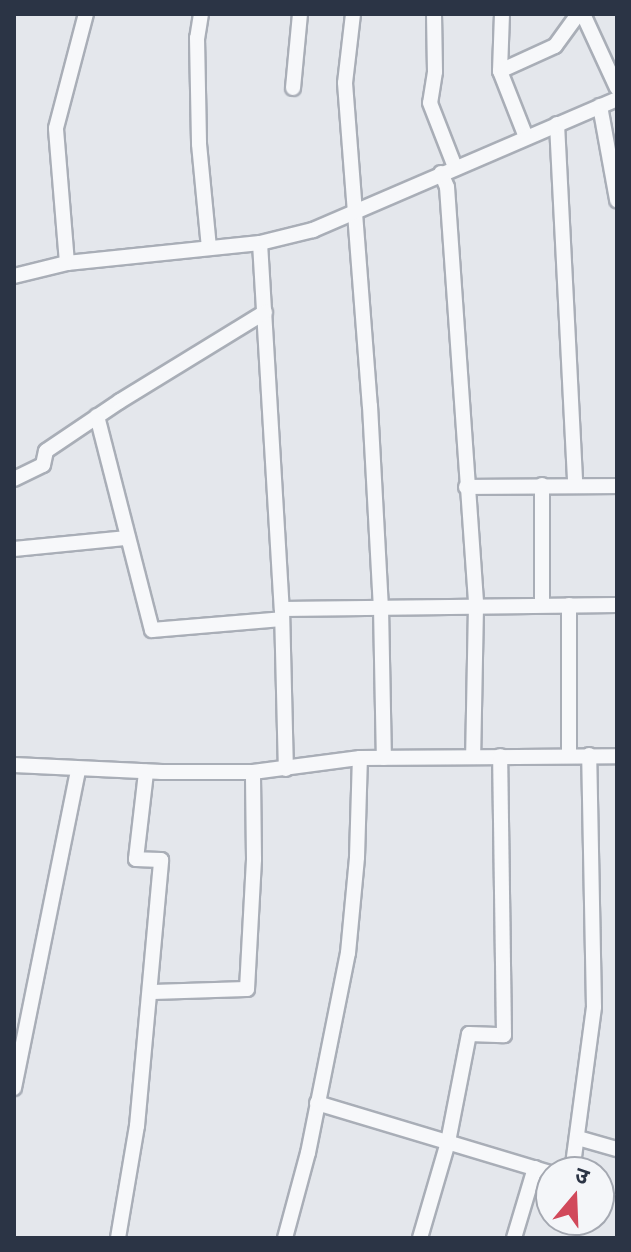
<!DOCTYPE html>
<meta charset="utf-8">
<style>
body{margin:0}
#map{position:relative;width:631px;height:1252px;overflow:hidden;background:#e4e7ec;font-family:"PT Sans","Noto Sans Devanagari",sans-serif}
div>[style]{position:absolute}
[style*='--x']{left:calc(var(--x)*1px);top:calc(var(--y)*1px);width:calc(var(--w)*1px);rotate:calc(var(--a)*1deg)}
.roads{filter:drop-shadow(2px 0 #a9aeb7) drop-shadow(-2px 0 #a9aeb7) drop-shadow(0 2px #a9aeb7) drop-shadow(0 -2px #a9aeb7)}
.minor>*{height:14px;margin:-7px;padding:0 7px;transform-origin:7px;border-radius:7px;background:#f7f8fa}
span{translate:-50% -50%;white-space:nowrap;text-align:center;line-height:1.15;-webkit-text-stroke:6px #f4f6f9;paint-order:stroke}
.frame{position:absolute;inset:0;border:16px solid #2b3445;pointer-events:none}
.north{position:absolute;left:535px;top:1156px;width:80px;height:80px;box-sizing:border-box;background:#f4f6f9;border:2px solid #a4a8b1;border-radius:50%;rotate:19deg;font-size:22px;font-weight:700;line-height:32px;text-align:center;color:#2b3445}
.north::after{content:'';display:block;margin:auto;width:28px;height:36px;background:#d1495b;clip-path:polygon(50% 0,100% 100%,50% 72%,0 100%)}
</style>
<div id="map">
<div class="roads">
<div class="minor">
<div style="--x:201;--y:14;--w:24;--a:99"></div>
<div style="--x:197;--y:38;--w:106;--a:88.9"></div>
<div style="--x:199;--y:144;--w:103;--a:84.5"></div>
<div style="--x:353;--y:14;--w:69;--a:96.6"></div>
<div style="--x:345;--y:83;--w:324;--a:85.6"></div>
<div style="--x:370;--y:406;--w:201;--a:86.9"></div>
<div style="--x:381;--y:607;--w:151;--a:88.9"></div>
<div style="--x:434;--y:14;--w:58;--a:89"></div>
<div style="--x:435;--y:72;--w:31;--a:99"></div>
<div style="--x:430;--y:103;--w:69;--a:68.7"></div>
<div style="--x:502;--y:14;--w:57;--a:92"></div>
<div style="--x:500;--y:71;--w:71;--a:68.5"></div>
<div style="--x:583;--y:14;--w:81;--a:65.3"></div>
<div style="--x:500;--y:71;--w:60;--a:-24.4"></div>
<div style="--x:555;--y:46;--w:39;--a:-54"></div>
<div style="--x:293;--y:88;--w:74;--a:-84.6"></div>
<div style="--x:600;--y:106;--w:96;--a:79.7"></div>
<div style="--x:557;--y:124;--w:361;--a:87.1"></div>
<div style="--x:441;--y:173;--w:15;--a:67"></div>
<div style="--x:447;--y:187;--w:420;--a:86"></div>
<div style="--x:476;--y:606;--w:150;--a:91.1"></div>
<div style="--x:260;--y:243;--w:367;--a:86.6"></div>
<div style="--x:282;--y:609;--w:160;--a:88.6"></div>
<div style="--x:67;--y:263;--w:135;--a:-94.7"></div>
<div style="--x:56;--y:128;--w:118;--a:-75.3"></div>
<div style="--x:14;--y:276;--w:55;--a:-13.8"></div>
<div style="--x:67;--y:263;--w:194;--a:-5.9"></div>
<div style="--x:260;--y:243;--w:55;--a:-13.8"></div>
<div style="--x:313;--y:230;--w:331;--a:-23.3"></div>
<div style="--x:97;--y:416;--w:221;--a:75.6"></div>
<div style="--x:152;--y:630;--w:130;--a:-4.8"></div>
<div style="--x:14;--y:479;--w:32;--a:-26"></div>
<div style="--x:43;--y:465;--w:14;--a:-78"></div>
<div style="--x:46;--y:451;--w:89;--a:-34"></div>
<div style="--x:120;--y:401;--w:170;--a:-31.5"></div>
<div style="--x:542;--y:485;--w:120;--a:90"></div>
<div style="--x:466;--y:487;--w:151;--a:-0.4"></div>
<div style="--x:14;--y:549;--w:114;--a:-5.6"></div>
<div style="--x:282;--y:609;--w:335;--a:-0.7"></div>
<div style="--x:569;--y:756;--w:151;--a:-90"></div>
<div style="--x:14;--y:765;--w:148;--a:2.7"></div>
<div style="--x:162;--y:772;--w:91;--a:0"></div>
<div style="--x:253;--y:772;--w:108;--a:-7.5"></div>
<div style="--x:360;--y:758;--w:257;--a:-0.4"></div>
<div style="--x:152;--y:992;--w:95;--a:-1.8"></div>
<div style="--x:247;--y:989;--w:130;--a:-86.9"></div>
<div style="--x:254;--y:859;--w:87;--a:-90.7"></div>
<div style="--x:14;--y:1088;--w:324;--a:-78.6"></div>
<div style="--x:317;--y:1103;--w:244;--a:16.7"></div>
<div style="--x:578;--y:1138;--w:41;--a:15.8"></div>
<div style="--x:572;--y:1172;--w:166;--a:-82.4"></div>
<div style="--x:594;--y:1007;--w:252;--a:-91.1"></div>
<div style="--x:118;--y:1238;--w:114;--a:-80.4"></div>
<div style="--x:137;--y:1126;--w:267;--a:-84.8"></div>
<div style="--x:161;--y:860;--w:25;--a:-178"></div>
<div style="--x:136;--y:859;--w:88;--a:-83.4"></div>
<div style="--x:285;--y:1238;--w:88;--a:-74.9"></div>
<div style="--x:308;--y:1153;--w:204;--a:-78.7"></div>
<div style="--x:348;--y:953;--w:96;--a:-84.6"></div>
<div style="--x:357;--y:857;--w:99;--a:-88.3"></div>
<div style="--x:420;--y:1238;--w:100;--a:-73.7"></div>
<div style="--x:448;--y:1142;--w:110;--a:-79"></div>
<div style="--x:469;--y:1034;--w:35;--a:2"></div>
<div style="--x:504;--y:1035;--w:279;--a:-90.8"></div>
<div style="--x:514;--y:1238;--w:73;--a:-73.3"></div>
</div>
</div>
<div class="frame"></div>
<div class="north">उ</div>
</div>
